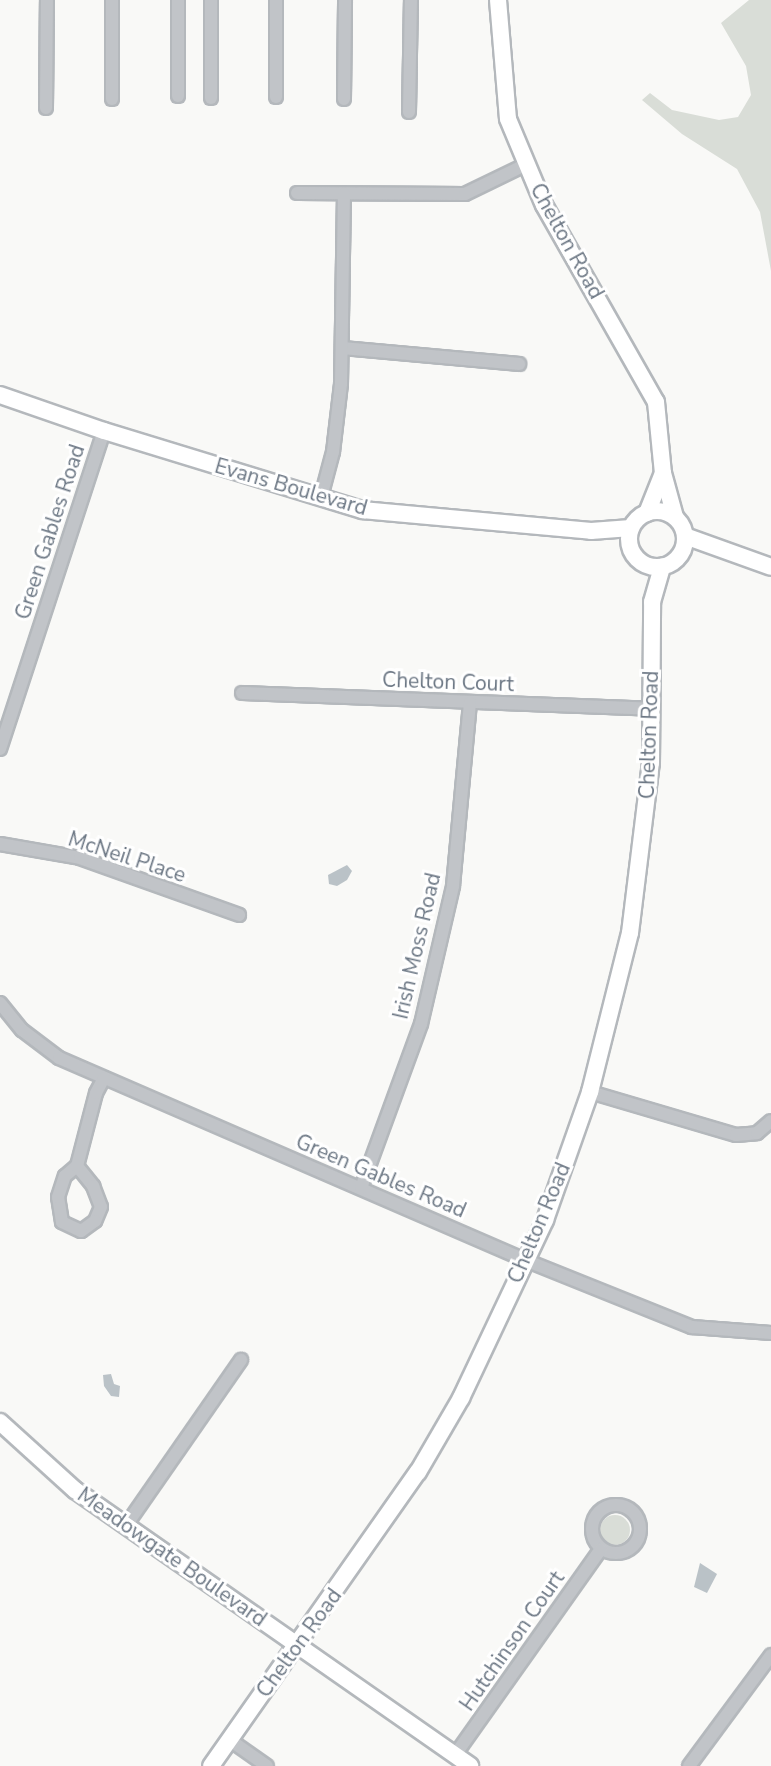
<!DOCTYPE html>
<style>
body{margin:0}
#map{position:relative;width:771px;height:1766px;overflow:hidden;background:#f9f9f7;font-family:"Nunito Sans",sans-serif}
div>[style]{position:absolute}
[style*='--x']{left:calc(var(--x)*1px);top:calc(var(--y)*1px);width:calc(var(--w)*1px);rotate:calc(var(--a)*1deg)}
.green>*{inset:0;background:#d9ddd7}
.round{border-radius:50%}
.water>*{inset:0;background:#bac2c7}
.roads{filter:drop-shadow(2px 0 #b4b8bc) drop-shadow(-2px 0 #b4b8bc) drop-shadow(0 2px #b4b8bc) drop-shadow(0 -2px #b4b8bc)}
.street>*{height:12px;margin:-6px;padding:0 6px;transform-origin:6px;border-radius:6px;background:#c1c4c8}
.street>.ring{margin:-6px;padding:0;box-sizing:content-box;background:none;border:12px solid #c1c4c8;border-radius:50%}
.secondary>*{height:16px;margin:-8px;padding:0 8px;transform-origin:8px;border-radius:8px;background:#fff}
.secondary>.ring{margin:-8px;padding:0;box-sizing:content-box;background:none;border:16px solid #fff;border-radius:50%}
span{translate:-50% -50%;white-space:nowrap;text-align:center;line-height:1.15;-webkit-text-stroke:6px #fff;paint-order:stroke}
.street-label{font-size:21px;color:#6c7784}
</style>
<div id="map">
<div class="green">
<div style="clip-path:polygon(749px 0,771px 0,771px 271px,760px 212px,737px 169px,682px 134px,642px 100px,650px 93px,672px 110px,719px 120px,738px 117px,751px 95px,746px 66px,721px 23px)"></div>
<div class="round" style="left:600px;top:1515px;width:30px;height:30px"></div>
</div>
<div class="water">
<div style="clip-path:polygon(347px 865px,352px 871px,347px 880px,337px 886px,329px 884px,328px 875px)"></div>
<div style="clip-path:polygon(111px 1374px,114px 1384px,120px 1386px,119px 1397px,111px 1396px,104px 1386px,103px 1375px)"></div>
<div style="clip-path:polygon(700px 1563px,717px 1574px,707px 1593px,694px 1587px)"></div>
</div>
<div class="roads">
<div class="street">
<div style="--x:178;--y:0;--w:96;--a:90"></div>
<div style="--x:211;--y:0;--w:98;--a:90"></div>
<div style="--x:276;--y:97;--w:97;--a:-90"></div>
<div style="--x:112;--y:99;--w:99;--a:-90"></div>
<div style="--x:344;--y:99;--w:99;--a:-89.4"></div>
<div style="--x:46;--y:108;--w:108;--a:-89.5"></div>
<div style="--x:409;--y:112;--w:112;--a:-89"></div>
<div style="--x:297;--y:193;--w:168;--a:0.3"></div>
<div style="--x:465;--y:194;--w:69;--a:-25.8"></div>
<div style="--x:343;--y:348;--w:177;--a:5.2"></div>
<div style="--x:321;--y:497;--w:47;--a:-75.1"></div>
<div style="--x:333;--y:452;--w:68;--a:-83.3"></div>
<div style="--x:341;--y:384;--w:190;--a:-89.1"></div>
<div style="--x:242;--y:693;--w:410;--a:2.2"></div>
<div style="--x:0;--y:749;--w:335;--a:-71.9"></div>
<div style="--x:0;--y:844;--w:81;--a:9.9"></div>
<div style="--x:80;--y:858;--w:169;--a:19.7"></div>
<div style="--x:0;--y:1003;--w:35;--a:51"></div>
<div style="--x:22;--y:1030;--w:46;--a:37.1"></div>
<div style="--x:59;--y:1058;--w:508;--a:23.44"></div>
<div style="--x:525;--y:1260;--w:180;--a:21.9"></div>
<div style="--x:692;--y:1327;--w:79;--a:4.3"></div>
<div style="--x:590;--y:1092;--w:152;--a:16.4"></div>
<div style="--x:736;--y:1135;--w:21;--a:-5"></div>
<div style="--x:757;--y:1133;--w:18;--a:-41"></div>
<div style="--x:77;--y:1166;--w:26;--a:51"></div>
<div style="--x:93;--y:1186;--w:22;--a:69"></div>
<div style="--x:101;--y:1207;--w:15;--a:113"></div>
<div style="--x:95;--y:1221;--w:17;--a:144"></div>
<div style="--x:81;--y:1231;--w:21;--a:-155"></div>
<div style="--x:62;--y:1222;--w:25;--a:-99"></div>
<div style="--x:58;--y:1197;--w:22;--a:-72"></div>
<div style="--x:65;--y:1176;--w:16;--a:-40"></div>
<div style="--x:77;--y:1166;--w:75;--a:-75.4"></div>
<div style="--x:96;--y:1093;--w:17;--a:-62"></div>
<div style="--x:361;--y:1188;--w:175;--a:-69.9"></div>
<div style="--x:421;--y:1024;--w:142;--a:-76.9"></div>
<div style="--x:453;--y:886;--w:184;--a:-84.7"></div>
<div class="ring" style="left:592px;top:1505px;width:36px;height:36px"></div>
<div style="--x:127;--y:1524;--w:200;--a:-55.2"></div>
<div style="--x:230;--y:1740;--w:45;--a:35.1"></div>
<div style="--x:455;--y:1755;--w:252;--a:-54.7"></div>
<div style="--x:689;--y:1766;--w:138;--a:-53.5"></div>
</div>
<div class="secondary">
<div style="--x:498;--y:0;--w:119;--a:85.2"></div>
<div style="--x:508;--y:119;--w:93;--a:67.3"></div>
<div style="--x:544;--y:205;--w:227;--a:60.4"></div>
<div style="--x:656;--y:402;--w:71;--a:84.4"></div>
<div style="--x:663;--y:473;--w:46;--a:74.7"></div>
<div style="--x:0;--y:395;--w:110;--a:19.1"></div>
<div style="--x:104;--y:431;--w:270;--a:17"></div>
<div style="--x:362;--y:510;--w:230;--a:5.2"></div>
<div style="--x:591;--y:531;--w:40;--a:-4.3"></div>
<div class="ring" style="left:629px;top:511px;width:40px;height:40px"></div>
<div style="--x:647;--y:513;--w:43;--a:-68.2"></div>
<div style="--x:685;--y:536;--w:91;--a:19.8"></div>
<div style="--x:0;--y:1422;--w:101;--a:42.2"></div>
<div style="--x:75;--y:1490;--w:482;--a:34.9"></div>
<div style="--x:211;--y:1766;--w:360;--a:-54.9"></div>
<div style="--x:418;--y:1472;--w:86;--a:-59.8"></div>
<div style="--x:461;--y:1398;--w:197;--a:-64.7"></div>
<div style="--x:545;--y:1220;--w:136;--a:-70.6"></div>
<div style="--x:590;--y:1092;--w:164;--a:-75.9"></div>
<div style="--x:630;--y:933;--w:171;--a:-83"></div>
<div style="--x:651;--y:763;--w:161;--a:-89.6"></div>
<div style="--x:652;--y:602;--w:37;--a:-74"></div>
</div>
</div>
<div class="street-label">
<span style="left:567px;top:241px;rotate:61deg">Chelton Road</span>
<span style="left:291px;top:487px;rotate:16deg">Evans Boulevard</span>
<span style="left:50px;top:532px;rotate:-72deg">Green Gables Road</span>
<span style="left:448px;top:682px;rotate:2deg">Chelton Court</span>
<span style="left:649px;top:735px;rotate:-88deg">Chelton Road</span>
<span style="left:127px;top:857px;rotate:18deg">McNeil Place</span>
<span style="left:417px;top:946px;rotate:-77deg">Irish Moss Road</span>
<span style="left:381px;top:1176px;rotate:23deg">Green Gables Road</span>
<span style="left:539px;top:1223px;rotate:-67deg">Chelton Road</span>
<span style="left:172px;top:1557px;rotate:35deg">Meadowgate Boulevard</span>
<span style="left:512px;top:1641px;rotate:-55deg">Hutchinson Court</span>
<span style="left:299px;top:1643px;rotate:-54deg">Chelton Road</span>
</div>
</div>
